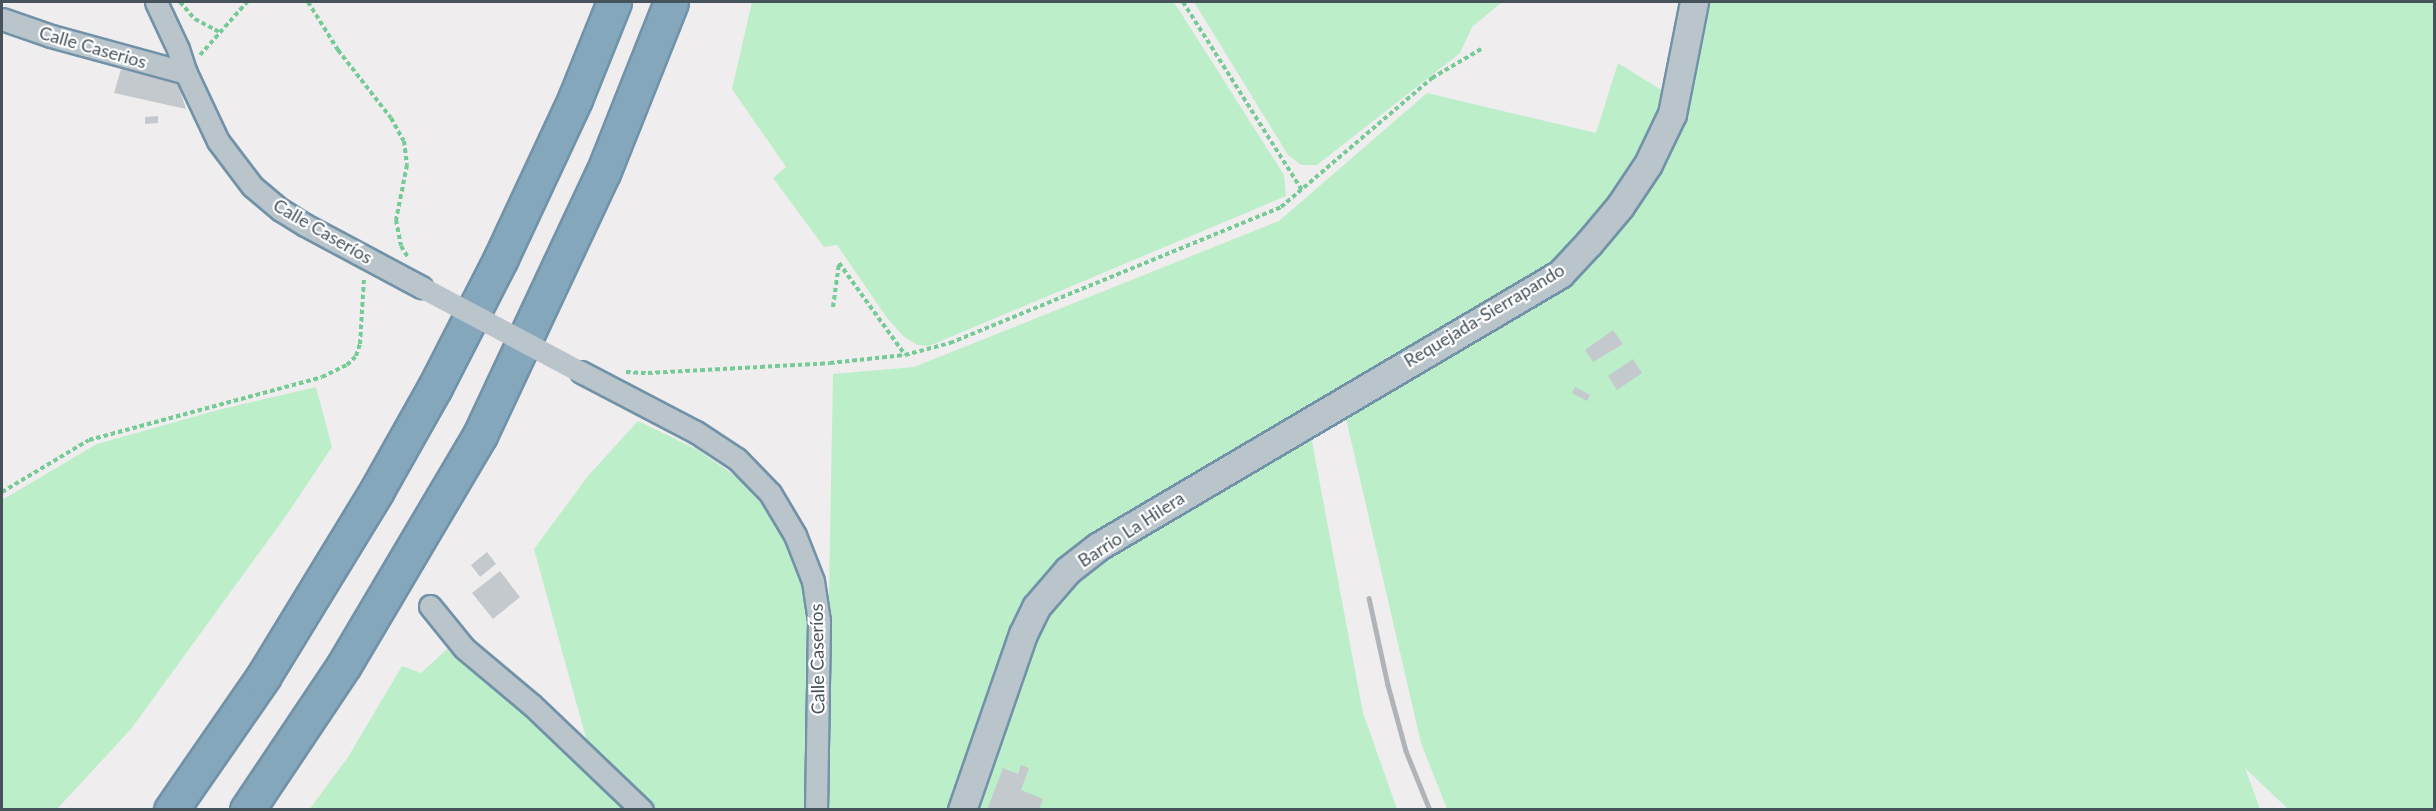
<!DOCTYPE html>
<meta charset="utf-8">
<style>
body{margin:0}
#map{position:relative;width:2436px;height:811px;overflow:hidden;background:#f0edee;font-family:Lato,sans-serif}
div>[style]{position:absolute}
[style*='--x']{left:calc(var(--x)*1px);top:calc(var(--y)*1px);width:calc(var(--w)*1px);rotate:calc(var(--a)*1deg)}
.green>*{inset:0;background:#bceec9}
.building>*{inset:0;background:#c4c9cd}
.path>*{height:4px;margin-top:-2px;transform-origin:0;background:repeating-linear-gradient(90deg,#74cb95 0 4.5px,transparent 0 7.5px)}
.roads{filter:drop-shadow(2px 0 #7192a8) drop-shadow(-2px 0 #7192a8) drop-shadow(0 2px #7192a8) drop-shadow(0 -2px #7192a8)}
.minor>*{height:21px;margin:-10.5px;padding:0 10.5px;transform-origin:10.5px;border-radius:10.5px;background:#b9c4cb}
.tertiary>*{height:27px;margin:-13.5px;padding:0 13.5px;transform-origin:13.5px;border-radius:13.5px;background:#b9c4cb}
.motorway>*{height:33px;margin:-16.5px;padding:0 16.5px;transform-origin:16.5px;border-radius:16.5px;background:#85a7bc}
.rail>*{height:4.5px;margin:-2.25px;padding:0 2.25px;transform-origin:2.25px;border-radius:2.25px;background:#b0b4b8}
.minor-bridge>*{height:21px;margin:-10.5px;padding:0 10.5px;transform-origin:10.5px;border-radius:10.5px;background:#b9c4cb}
span{translate:-50% -50%;white-space:nowrap;text-align:center;line-height:1.15;-webkit-text-stroke:4.5px #fff;paint-order:stroke}
.street-label{font-size:18px;color:#46535b}
.frame{position:absolute;inset:0;border:3px solid #46535b;pointer-events:none}
</style>
<div id="map">
<div class="green">
<div style="clip-path:polygon(752px 2px,1174px 2px,1284px 175px,1286px 196px,929px 346px,918px 345px,904px 337px,887px 318px,837px 245px,824px 247px,773px 178px,786px 167px,732px 89px)"></div>
<div style="clip-path:polygon(1194px 2px,1502px 2px,1472px 27px,1460px 53px,1317px 165px,1301px 165px,1288px 155px)"></div>
<div style="clip-path:polygon(1705px 2px,2434px 2px,2434px 809px,2288px 809px,2245px 768px,2260px 809px,1447px 809px,1421px 743px,1344px 410px,1576px 273px,1615px 237px,1650px 188px,1674px 132px)"></div>
<div style="clip-path:polygon(1618px 63px,1666px 93px,1646px 145px,1614px 201px,1568px 252px,1088px 538px,1051px 566px,1022px 605px,950px 809px,825px 810px,833px 374px,914px 367px,1279px 221px,1427px 93px,1596px 133px)"></div>
<div style="clip-path:polygon(316px 387px,332px 447px,288px 513px,131px 729px,57px 809px,2px 809px,2px 500px,97px 444px,218px 410px)"></div>
<div style="clip-path:polygon(638px 421px,698px 450px,738px 478px,767px 510px,794px 554px,805px 601px,809px 654px,806px 809px,655px 809px,589px 749px,534px 549px,588px 476px)"></div>
<div style="clip-path:polygon(1310px 431px,1363px 713px,1397px 809px,971px 810px,1040px 624px,1086px 565px)"></div>
<div style="clip-path:polygon(447px 649px,555px 733px,629px 810px,309px 810px,348px 757px,402px 666px,421px 673px)"></div>
</div>
<div class="building">
<div style="clip-path:polygon(121px 69px,178px 84px,186px 109px,114px 93px)"></div>
<div style="clip-path:polygon(158px 116px,158px 123px,145px 124px,145px 117px)"></div>
<div style="clip-path:polygon(1613px 330px,1623px 344px,1593px 362px,1585px 350px)"></div>
<div style="clip-path:polygon(1633px 359px,1642px 373px,1617px 390px,1608px 376px)"></div>
<div style="clip-path:polygon(1575px 387px,1590px 395px,1587px 401px,1572px 393px)"></div>
<div style="clip-path:polygon(487px 552px,496px 564px,480px 577px,471px 565px)"></div>
<div style="clip-path:polygon(500px 571px,520px 597px,493px 619px,472px 593px)"></div>
<div style="clip-path:polygon(1021px 765px,1029px 768px,1021px 790px,1043px 799px,1039px 810px,987px 810px,1003px 768px,1018px 774px)"></div>
</div>
<div class="path">
<div style="--x:180;--y:2;--w:23;--a:49"></div>
<div style="--x:195;--y:19;--w:27;--a:28"></div>
<div style="--x:308;--y:2;--w:57;--a:58"></div>
<div style="--x:338;--y:50;--w:86;--a:52.1"></div>
<div style="--x:391;--y:118;--w:26;--a:61"></div>
<div style="--x:404;--y:141;--w:24;--a:83"></div>
<div style="--x:407;--y:165;--w:56;--a:101.3"></div>
<div style="--x:396;--y:220;--w:26;--a:79"></div>
<div style="--x:401;--y:246;--w:13;--a:58"></div>
<div style="--x:1183;--y:2;--w:222;--a:57.7"></div>
<div style="--x:200;--y:55;--w:71;--a:-48.4"></div>
<div style="--x:833;--y:307;--w:44;--a:-82.2"></div>
<div style="--x:839;--y:263;--w:113;--a:54.3"></div>
<div style="--x:626;--y:372;--w:22;--a:3"></div>
<div style="--x:648;--y:373;--w:182;--a:-3.1"></div>
<div style="--x:830;--y:363;--w:75;--a:-6.1"></div>
<div style="--x:905;--y:355;--w:47;--a:-14.9"></div>
<div style="--x:950;--y:343;--w:358;--a:-22.3"></div>
<div style="--x:1281;--y:207;--w:199;--a:-40.5"></div>
<div style="--x:1432;--y:78;--w:59;--a:-30.5"></div>
<div style="--x:2;--y:492;--w:101;--a:-30.9"></div>
<div style="--x:89;--y:440;--w:241;--a:-15.1"></div>
<div style="--x:322;--y:377;--w:28;--a:-26"></div>
<div style="--x:347;--y:365;--w:13;--a:-45"></div>
<div style="--x:356;--y:356;--w:13;--a:-72"></div>
<div style="--x:360;--y:344;--w:65;--a:-86.5"></div>
</div>
<div class="roads">
<div class="minor">
<div style="--x:156;--y:2;--w:52;--a:64.9"></div>
<div style="--x:178;--y:49;--w:25;--a:72"></div>
<div style="--x:186;--y:73;--w:75;--a:64.8"></div>
<div style="--x:218;--y:141;--w:56;--a:52.9"></div>
<div style="--x:252;--y:186;--w:38;--a:40"></div>
<div style="--x:281;--y:210;--w:28;--a:32"></div>
<div style="--x:305;--y:225;--w:132;--a:28.1"></div>
<div style="--x:2;--y:19;--w:52;--a:19.1"></div>
<div style="--x:51;--y:36;--w:140;--a:15.3"></div>
<div style="--x:581;--y:372;--w:130;--a:27.6"></div>
<div style="--x:696;--y:432;--w:49;--a:33.4"></div>
<div style="--x:737;--y:459;--w:47;--a:45.9"></div>
<div style="--x:770;--y:493;--w:49;--a:59.2"></div>
<div style="--x:795;--y:535;--w:49;--a:68.6"></div>
<div style="--x:813;--y:581;--w:40;--a:81.5"></div>
<div style="--x:819;--y:621;--w:189;--a:90.9"></div>
<div style="--x:430;--y:606;--w:54;--a:51"></div>
<div style="--x:464;--y:648;--w:89;--a:40"></div>
<div style="--x:532;--y:705;--w:152;--a:43.7"></div>
</div>
<div class="tertiary">
<div style="--x:962;--y:810;--w:186;--a:-70.9"></div>
<div style="--x:1023;--y:634;--w:30;--a:-64"></div>
<div style="--x:1036;--y:607;--w:49;--a:-49.1"></div>
<div style="--x:1068;--y:570;--w:39;--a:-38"></div>
<div style="--x:1099;--y:546;--w:535;--a:-30.54"></div>
<div style="--x:1560;--y:274;--w:42;--a:-46.9"></div>
<div style="--x:1589;--y:243;--w:48;--a:-50"></div>
<div style="--x:1620;--y:206;--w:50;--a:-56.3"></div>
<div style="--x:1648;--y:164;--w:55;--a:-64.4"></div>
<div style="--x:1672;--y:114;--w:114;--a:-78.9"></div>
</div>
<div class="motorway">
<div style="--x:171;--y:810;--w:162;--a:-55.3"></div>
<div style="--x:263;--y:677;--w:219;--a:-58.6"></div>
<div style="--x:377;--y:490;--w:118;--a:-60.6"></div>
<div style="--x:435;--y:387;--w:143;--a:-62.9"></div>
<div style="--x:500;--y:260;--w:178;--a:-65"></div>
<div style="--x:575;--y:99;--w:105;--a:-68.1"></div>
<div style="--x:247;--y:810;--w:174;--a:-56.2"></div>
<div style="--x:344;--y:665;--w:267;--a:-59.4"></div>
<div style="--x:480;--y:435;--w:289;--a:-64.9"></div>
<div style="--x:603;--y:173;--w:184;--a:-68.3"></div>
</div>
</div>
<div class="rail">
<div style="--x:1369;--y:598;--w:89;--a:77.7"></div>
<div style="--x:1388;--y:685;--w:68;--a:74.7"></div>
<div style="--x:1406;--y:751;--w:64;--a:67.9"></div>
</div>
<div class="minor-bridge">
<div style="--x:421;--y:287;--w:181;--a:28"></div>
</div>
<div class="street-label">
<span style="left:93px;top:47px;rotate:16deg">Calle Caserios</span>
<span style="left:323px;top:231px;rotate:30deg">Calle Caseríos</span>
<span style="left:1484px;top:315px;rotate:-31deg">Requejada-Sierrapando</span>
<span style="left:1131px;top:529px;rotate:-33deg">Barrio La Hilera</span>
<span style="left:817px;top:659px;rotate:-91deg">Calle Caseríos</span>
</div>
<div class="frame"></div>
</div>
